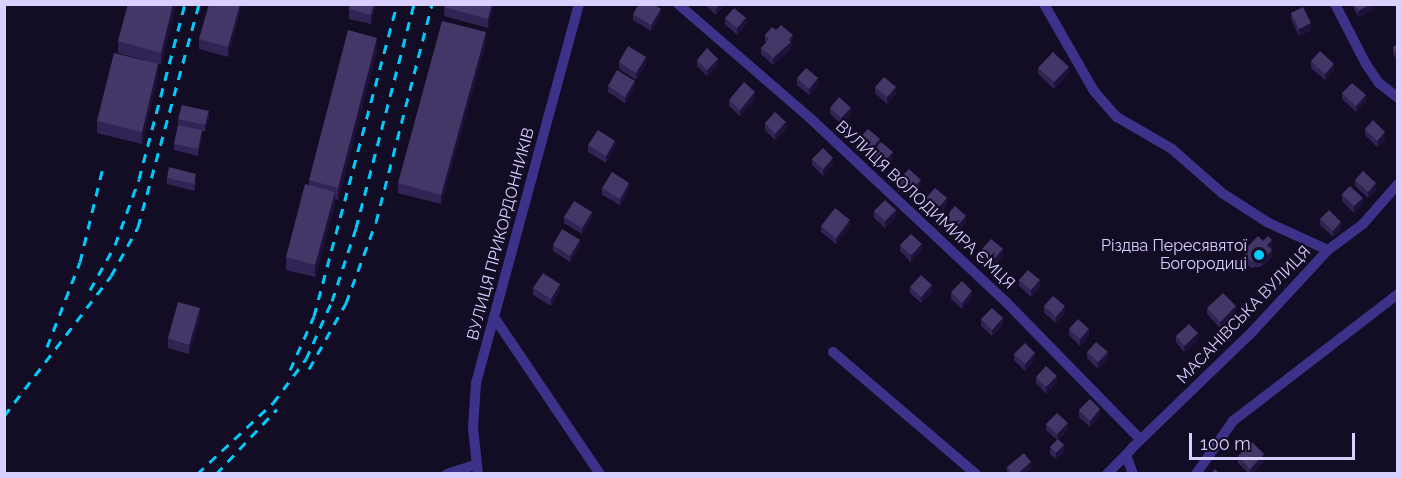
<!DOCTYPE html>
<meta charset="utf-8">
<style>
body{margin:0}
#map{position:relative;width:1402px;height:478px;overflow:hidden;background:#130c25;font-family:Raleway,sans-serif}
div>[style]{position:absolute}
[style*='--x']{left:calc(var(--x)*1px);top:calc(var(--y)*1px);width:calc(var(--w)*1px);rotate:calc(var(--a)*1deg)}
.minor>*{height:10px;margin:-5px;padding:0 5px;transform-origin:5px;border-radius:5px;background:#3d3289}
.rail>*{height:3px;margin-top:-1.5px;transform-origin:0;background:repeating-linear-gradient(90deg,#00cbfb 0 9px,transparent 0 17px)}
.wall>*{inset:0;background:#322355}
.shaded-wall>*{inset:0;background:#1e123a}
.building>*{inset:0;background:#443667}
.dots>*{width:16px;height:16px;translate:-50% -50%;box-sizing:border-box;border:3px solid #130c25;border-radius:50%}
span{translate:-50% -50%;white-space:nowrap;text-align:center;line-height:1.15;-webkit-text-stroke:4.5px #130c25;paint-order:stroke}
.street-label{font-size:16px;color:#dad0ff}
.poi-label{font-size:16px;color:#dad0ff}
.right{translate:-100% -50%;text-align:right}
.frame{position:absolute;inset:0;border:6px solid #dad0ff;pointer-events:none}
.scale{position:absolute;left:1189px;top:433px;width:166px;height:27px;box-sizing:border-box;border:3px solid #dad0ff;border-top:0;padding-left:8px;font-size:18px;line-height:21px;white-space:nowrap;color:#dad0ff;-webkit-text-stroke:4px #130c25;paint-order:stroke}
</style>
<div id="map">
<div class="minor">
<div style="--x:678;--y:4;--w:174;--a:40.8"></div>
<div style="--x:810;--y:118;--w:267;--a:43.2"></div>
<div style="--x:1005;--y:301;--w:193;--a:45.6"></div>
<div style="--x:1044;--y:4;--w:100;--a:60.1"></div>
<div style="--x:1094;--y:91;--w:35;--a:49"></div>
<div style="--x:1117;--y:117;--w:64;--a:30.2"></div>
<div style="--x:1172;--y:149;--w:67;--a:41.3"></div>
<div style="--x:1222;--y:193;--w:54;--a:32.8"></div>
<div style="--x:1267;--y:222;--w:67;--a:24.7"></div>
<div style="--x:1335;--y:4;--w:68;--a:62.7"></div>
<div style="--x:1366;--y:64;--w:23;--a:56"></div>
<div style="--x:1379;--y:83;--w:24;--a:38"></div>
<div style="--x:494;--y:317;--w:189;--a:56"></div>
<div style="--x:833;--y:352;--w:188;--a:40.5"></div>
<div style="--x:447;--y:474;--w:29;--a:-18"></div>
<div style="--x:478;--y:474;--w:46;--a:-96.2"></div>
<div style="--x:473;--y:428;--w:45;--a:-86.2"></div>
<div style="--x:476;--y:383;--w:393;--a:-74.8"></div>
<div style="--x:1107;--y:474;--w:27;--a:-45"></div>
<div style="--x:1133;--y:474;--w:20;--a:-110"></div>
<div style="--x:1126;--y:455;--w:11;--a:-49"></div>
<div style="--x:1133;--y:447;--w:165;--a:-44"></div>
<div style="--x:1252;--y:332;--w:112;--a:-47.2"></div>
<div style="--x:1328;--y:250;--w:44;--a:-36.6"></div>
<div style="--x:1363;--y:224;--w:53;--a:-48.8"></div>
<div style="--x:1196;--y:474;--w:65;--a:-55.1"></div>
<div style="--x:1233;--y:421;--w:208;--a:-37.6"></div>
</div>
<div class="rail">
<div style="--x:90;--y:290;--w:51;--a:-60.9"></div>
<div style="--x:115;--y:245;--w:70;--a:-70"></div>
<div style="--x:139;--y:179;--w:181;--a:-75.3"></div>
<div style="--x:47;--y:347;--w:91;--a:-68.8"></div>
<div style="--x:80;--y:262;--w:94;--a:-76.4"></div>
<div style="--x:309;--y:369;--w:76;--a:-60.7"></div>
<div style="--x:346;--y:303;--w:86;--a:-69.7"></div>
<div style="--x:376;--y:222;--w:225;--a:-75.6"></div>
<div style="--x:290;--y:370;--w:59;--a:-66"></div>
<div style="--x:314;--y:316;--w:323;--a:-75.1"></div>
<div style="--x:4;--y:416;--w:176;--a:-52.6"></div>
<div style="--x:111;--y:276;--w:56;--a:-61.1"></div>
<div style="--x:138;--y:227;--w:231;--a:-74.7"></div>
<div style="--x:197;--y:474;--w:104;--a:-43.1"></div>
<div style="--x:273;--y:403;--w:55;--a:-53.1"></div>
<div style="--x:306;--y:359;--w:64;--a:-65.9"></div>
<div style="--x:332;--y:301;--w:77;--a:-71.8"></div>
<div style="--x:356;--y:228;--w:231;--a:-75.5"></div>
<div style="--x:216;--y:474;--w:89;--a:-46.8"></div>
</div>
<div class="wall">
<div style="clip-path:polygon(128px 4px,176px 4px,161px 65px,158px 64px,158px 76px,142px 144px,97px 133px,97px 121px,143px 60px,118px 53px,118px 41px)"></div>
<div style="clip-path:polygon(241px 4px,241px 8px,228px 57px,199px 49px,199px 39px)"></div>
<div style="clip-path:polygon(350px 4px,376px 4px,371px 24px,349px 19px,349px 9px)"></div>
<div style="clip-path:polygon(445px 4px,494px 4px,488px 28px,444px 16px)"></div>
<div style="clip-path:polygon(704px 4px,724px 4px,716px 15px)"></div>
<div style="clip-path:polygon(1352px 4px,1374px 4px,1374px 10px,1358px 17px)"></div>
<div style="clip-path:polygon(1291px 13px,1311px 30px,1299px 36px,1291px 19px)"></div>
<div style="clip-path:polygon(633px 14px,661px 15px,651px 31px,633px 20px)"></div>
<div style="clip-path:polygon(725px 18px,746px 24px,737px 35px,725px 24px)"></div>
<div style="clip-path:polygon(776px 30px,793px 42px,791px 43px,791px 49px,773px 65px,761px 54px,761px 48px,766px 43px,765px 42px,765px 35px)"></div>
<div style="clip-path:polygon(486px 42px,441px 204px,398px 193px,398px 183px)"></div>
<div style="clip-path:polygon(1398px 44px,1398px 62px,1393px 54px,1393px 47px)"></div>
<div style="clip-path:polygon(377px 50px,338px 200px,335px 199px,335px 204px,315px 277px,286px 270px,286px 257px,309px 185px,309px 180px)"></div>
<div style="clip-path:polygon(697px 60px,718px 65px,707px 76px,697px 66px)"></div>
<div style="clip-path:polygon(1311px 61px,1334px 70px,1325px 80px,1311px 68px)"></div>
<div style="clip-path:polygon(619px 62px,646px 64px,636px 80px,619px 69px)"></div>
<div style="clip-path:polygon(1038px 68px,1069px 73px,1054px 89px,1038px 74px)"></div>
<div style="clip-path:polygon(797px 78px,818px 85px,809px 95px,797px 85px)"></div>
<div style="clip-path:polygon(608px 86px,635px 87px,625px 103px,608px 92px)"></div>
<div style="clip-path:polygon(875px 87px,896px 94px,887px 104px,875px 93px)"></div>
<div style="clip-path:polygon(1342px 93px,1366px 102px,1356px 112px,1342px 99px)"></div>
<div style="clip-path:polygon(755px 98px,740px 116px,729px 106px,729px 100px)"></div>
<div style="clip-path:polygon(830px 108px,851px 114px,841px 124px,830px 114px)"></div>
<div style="clip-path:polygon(209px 118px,205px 131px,202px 131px,202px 137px,198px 156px,174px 150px,174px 144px,178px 125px,178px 119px)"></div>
<div style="clip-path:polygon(765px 123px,786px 129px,775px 140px,765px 130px)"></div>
<div style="clip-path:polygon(1365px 129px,1385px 139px,1377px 147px,1365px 135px)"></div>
<div style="clip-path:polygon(859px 139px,880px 143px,893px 158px,884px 169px,872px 158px,872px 155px,871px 156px,859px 145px)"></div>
<div style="clip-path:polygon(588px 145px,615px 147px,606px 163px,588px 152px)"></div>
<div style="clip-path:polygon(812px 159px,833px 164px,823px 176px,812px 165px)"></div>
<div style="clip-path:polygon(167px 178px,196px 181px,194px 191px,167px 184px)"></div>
<div style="clip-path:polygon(900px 179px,921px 186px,912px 196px,900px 186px)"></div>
<div style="clip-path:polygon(1355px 180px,1376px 190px,1368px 198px,1355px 186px)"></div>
<div style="clip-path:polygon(602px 188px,629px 190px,620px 205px,602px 195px)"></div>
<div style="clip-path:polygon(1342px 194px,1363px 204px,1354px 213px,1342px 201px)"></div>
<div style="clip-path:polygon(926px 198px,947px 204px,938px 215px,926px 204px)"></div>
<div style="clip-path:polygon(874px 211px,896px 217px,885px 228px,874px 218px)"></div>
<div style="clip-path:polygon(946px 216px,966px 223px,957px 233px,946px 222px)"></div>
<div style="clip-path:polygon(564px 217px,592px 218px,582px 234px,564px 223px)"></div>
<div style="clip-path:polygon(1320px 219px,1341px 229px,1333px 237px,1320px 225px)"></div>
<div style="clip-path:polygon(821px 226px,850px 227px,836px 244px,821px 232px)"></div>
<div style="clip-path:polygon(1263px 241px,1272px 246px,1271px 248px,1272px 256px,1262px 266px,1251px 268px,1245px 262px,1245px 255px)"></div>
<div style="clip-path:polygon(553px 245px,580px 246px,570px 262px,553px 251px)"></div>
<div style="clip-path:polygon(900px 245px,922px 250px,911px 262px,900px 251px)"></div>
<div style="clip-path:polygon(982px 249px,1003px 256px,994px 266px,982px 255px)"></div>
<div style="clip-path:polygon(1019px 280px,1040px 287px,1031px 297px,1019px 286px)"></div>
<div style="clip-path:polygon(910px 287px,932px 292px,921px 303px,910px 293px)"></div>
<div style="clip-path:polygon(533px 288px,560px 290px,551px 306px,533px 295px)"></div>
<div style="clip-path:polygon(951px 292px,972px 298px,962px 309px,951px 299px)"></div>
<div style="clip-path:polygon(1044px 306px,1065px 313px,1056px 323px,1044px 313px)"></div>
<div style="clip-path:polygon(1207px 308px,1236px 313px,1220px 328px,1207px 314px)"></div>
<div style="clip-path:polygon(200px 318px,189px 354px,168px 348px,168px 338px)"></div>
<div style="clip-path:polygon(981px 319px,1003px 325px,992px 336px,981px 326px)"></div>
<div style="clip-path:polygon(1069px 329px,1089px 335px,1080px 346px,1069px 335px)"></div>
<div style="clip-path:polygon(1176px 336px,1198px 340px,1184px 352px,1176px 342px)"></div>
<div style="clip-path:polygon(1087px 352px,1108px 359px,1098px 369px,1087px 358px)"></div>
<div style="clip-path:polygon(1014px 354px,1035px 359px,1025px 371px,1014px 360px)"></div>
<div style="clip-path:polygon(1036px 377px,1057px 382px,1046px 394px,1036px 383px)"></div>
<div style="clip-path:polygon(1079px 410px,1100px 416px,1090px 427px,1079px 417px)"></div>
<div style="clip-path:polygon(1046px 424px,1068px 429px,1058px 440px,1064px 452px,1056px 459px,1050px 454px,1050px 447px,1057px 440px,1046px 430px)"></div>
<div style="clip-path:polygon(1238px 456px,1264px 461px,1252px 474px,1249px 474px,1238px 463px)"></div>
<div style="clip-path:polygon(1007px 467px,1031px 468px,1025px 474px,1007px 474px)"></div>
</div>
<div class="shaded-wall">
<div style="clip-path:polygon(173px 4px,176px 4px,161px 65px,161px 53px)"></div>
<div style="clip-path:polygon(240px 4px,241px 4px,241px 8px,228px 57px,228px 47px)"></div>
<div style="clip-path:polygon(374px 4px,376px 4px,371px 24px,371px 15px)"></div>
<div style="clip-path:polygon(492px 4px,494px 4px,488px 28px,488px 19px)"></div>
<div style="clip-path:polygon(719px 4px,724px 4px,716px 15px,716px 8px)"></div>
<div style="clip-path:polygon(1371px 4px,1374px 4px,1374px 10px,1358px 17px,1358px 11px)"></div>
<div style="clip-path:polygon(661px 9px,661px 15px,651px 31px,651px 25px)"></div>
<div style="clip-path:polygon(746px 18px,746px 24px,737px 35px,737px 28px)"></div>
<div style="clip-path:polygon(1311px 23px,1311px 30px,1299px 36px,1299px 29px)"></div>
<div style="clip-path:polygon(486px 32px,486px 42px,441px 204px,441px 195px)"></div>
<div style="clip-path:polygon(793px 35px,791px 49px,773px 65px,773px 58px)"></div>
<div style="clip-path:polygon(377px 38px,377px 50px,338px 200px,338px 188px)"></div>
<div style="clip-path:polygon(646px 57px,646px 64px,636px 80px,636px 73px)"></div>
<div style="clip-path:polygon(718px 59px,718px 65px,707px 76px,707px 70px)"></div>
<div style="clip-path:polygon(158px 64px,158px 76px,142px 144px,142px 132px)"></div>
<div style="clip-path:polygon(1334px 64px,1334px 70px,1325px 80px,1325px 74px)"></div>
<div style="clip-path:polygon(1069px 67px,1069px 73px,1054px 89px,1054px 82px)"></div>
<div style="clip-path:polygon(818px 78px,818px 85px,809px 95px,809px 89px)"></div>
<div style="clip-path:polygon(635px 81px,635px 87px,625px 103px,625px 97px)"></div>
<div style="clip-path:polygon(896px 87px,896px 94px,887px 104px,887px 97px)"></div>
<div style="clip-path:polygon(755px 92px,755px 98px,740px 116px,740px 110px)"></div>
<div style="clip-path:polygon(1366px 95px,1366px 102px,1356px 112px,1356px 106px)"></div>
<div style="clip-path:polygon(851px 108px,851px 114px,841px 124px,841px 118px)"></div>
<div style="clip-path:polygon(209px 111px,209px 118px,205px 131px,205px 125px)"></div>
<div style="clip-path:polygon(786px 122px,786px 129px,775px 140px,775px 134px)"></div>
<div style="clip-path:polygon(202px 130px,202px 137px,198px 156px,198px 149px)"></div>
<div style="clip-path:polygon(1385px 132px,1385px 139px,1377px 147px,1377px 141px)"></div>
<div style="clip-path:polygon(880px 139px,880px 146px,872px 152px,871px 156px,871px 149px)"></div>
<div style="clip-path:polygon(615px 141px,615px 147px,606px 163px,606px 156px)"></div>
<div style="clip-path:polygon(893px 152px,893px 158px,884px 169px,884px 162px)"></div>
<div style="clip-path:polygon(833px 158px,833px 164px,823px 176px,823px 169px)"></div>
<div style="clip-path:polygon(921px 180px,921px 186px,912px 196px,912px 190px)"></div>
<div style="clip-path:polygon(629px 183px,629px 190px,620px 205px,620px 199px)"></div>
<div style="clip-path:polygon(1376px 183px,1376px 190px,1368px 198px,1368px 192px)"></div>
<div style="clip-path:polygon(335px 192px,335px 204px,315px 277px,315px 265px)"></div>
<div style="clip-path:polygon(947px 198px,947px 204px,938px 215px,938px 208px)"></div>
<div style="clip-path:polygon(1363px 198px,1363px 204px,1354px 213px,1354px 206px)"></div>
<div style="clip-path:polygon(896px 210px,896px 217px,885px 228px,885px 221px)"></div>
<div style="clip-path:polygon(592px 212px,592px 218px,582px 234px,582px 228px)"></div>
<div style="clip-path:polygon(966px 216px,966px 223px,957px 233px,957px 226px)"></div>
<div style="clip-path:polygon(850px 220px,850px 227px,836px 244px,836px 238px)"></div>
<div style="clip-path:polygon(1341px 222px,1341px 229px,1333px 237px,1333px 231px)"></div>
<div style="clip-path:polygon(580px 240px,580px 246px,570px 262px,570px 256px)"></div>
<div style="clip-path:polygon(1272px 240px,1272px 246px,1267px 251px,1267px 245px)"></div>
<div style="clip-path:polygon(922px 244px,922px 250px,911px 262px,911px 255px)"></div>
<div style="clip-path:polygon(1003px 249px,1003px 256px,994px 266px,994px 259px)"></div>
<div style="clip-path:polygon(1272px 250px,1272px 256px,1262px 266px,1262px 260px)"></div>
<div style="clip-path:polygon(1040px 280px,1040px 287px,1031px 297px,1031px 290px)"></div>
<div style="clip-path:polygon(560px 284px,560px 290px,551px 306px,551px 299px)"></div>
<div style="clip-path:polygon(932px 285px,932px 292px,921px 303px,921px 297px)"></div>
<div style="clip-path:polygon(972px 291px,972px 298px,962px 309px,962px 303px)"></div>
<div style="clip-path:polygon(1065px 306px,1065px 313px,1056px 323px,1056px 317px)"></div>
<div style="clip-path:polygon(1236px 306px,1236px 313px,1220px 328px,1220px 322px)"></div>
<div style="clip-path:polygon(200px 308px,200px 318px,189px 354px,189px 345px)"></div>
<div style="clip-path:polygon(1003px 318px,1003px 325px,992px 336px,992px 330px)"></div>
<div style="clip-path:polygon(1089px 329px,1089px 335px,1080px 346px,1080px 339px)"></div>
<div style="clip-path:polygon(1198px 333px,1198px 340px,1184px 352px,1184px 346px)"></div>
<div style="clip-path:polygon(1108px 352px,1108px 359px,1098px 369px,1098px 362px)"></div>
<div style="clip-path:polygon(1035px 353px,1035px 359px,1025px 371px,1025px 364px)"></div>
<div style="clip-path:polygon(1057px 376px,1057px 382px,1046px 394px,1046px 387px)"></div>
<div style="clip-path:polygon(1100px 409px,1100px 416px,1090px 427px,1090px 421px)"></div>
<div style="clip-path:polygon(1068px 423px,1068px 429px,1057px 441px,1057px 434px)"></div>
<div style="clip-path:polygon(1064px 445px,1064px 452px,1056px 459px,1056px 453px)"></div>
<div style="clip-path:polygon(1264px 454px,1264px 461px,1252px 474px,1250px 474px,1250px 469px)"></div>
<div style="clip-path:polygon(1031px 462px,1031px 468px,1025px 474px,1017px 474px)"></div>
</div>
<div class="building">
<div style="clip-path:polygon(128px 4px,173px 4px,161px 53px,118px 41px)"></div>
<div style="clip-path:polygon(209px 4px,240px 4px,228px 47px,199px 39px)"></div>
<div style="clip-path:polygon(350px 4px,374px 4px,371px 15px,349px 9px)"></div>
<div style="clip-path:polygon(445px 4px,492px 4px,488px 19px,444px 7px)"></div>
<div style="clip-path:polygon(639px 4px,653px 4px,661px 9px,651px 25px,633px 14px)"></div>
<div style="clip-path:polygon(712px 4px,719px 4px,716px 8px)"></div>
<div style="clip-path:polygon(1355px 4px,1371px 4px,1358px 11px)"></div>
<div style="clip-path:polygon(1303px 7px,1311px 23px,1299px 29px,1291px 13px)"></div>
<div style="clip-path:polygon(734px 8px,746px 18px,737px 28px,725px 18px)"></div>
<div style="clip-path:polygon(442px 21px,486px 32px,441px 195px,398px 183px)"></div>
<div style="clip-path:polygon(781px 25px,793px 35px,789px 40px,791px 42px,773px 58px,761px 48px,769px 39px,765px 35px,772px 27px,776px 30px)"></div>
<div style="clip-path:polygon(348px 30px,377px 38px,338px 188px,309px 180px)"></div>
<div style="clip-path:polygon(1398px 44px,1398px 55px,1393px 47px)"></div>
<div style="clip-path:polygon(628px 46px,646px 57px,636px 73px,619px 62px)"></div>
<div style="clip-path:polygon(707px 48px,718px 59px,707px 70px,697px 60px)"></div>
<div style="clip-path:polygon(1320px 51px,1334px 64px,1325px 74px,1311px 61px)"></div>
<div style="clip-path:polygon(1053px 52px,1069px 67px,1054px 82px,1038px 68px)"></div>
<div style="clip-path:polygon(114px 53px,158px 64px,142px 132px,97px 121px)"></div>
<div style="clip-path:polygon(806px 68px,818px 78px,809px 89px,797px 78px)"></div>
<div style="clip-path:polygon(617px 70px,635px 81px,625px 97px,608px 86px)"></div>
<div style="clip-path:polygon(884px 77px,896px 87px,887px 97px,875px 87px)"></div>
<div style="clip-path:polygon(744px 82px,755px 92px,740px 110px,729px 100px)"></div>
<div style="clip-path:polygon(1352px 83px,1366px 95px,1356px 106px,1342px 93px)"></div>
<div style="clip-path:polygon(839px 97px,851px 108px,841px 118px,830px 108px)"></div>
<div style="clip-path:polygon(182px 105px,209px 111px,205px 125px,178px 119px)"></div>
<div style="clip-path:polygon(775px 112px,786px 122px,775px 134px,765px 123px)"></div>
<div style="clip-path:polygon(1373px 120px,1385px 132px,1377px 141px,1365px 129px)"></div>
<div style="clip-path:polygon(178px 125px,202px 130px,198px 149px,174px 144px)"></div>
<div style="clip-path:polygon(868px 129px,880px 139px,871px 149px,859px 139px)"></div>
<div style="clip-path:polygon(598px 130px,615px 141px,606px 156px,588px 145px)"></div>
<div style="clip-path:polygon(881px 142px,893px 152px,884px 162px,872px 152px)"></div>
<div style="clip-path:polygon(823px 148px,833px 158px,823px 169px,812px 159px)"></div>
<div style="clip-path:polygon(169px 167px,196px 174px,194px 184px,167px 178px)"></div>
<div style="clip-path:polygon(909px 169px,921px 180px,912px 190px,900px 179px)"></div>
<div style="clip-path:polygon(1363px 171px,1376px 183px,1368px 192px,1355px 180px)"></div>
<div style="clip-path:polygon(612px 172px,629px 183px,620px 199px,602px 188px)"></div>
<div style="clip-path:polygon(305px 184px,335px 192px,315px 265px,286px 257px)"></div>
<div style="clip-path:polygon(1350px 186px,1363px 198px,1354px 206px,1342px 194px)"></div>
<div style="clip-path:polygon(935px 188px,947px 198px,938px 208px,926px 198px)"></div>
<div style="clip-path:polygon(885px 200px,896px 210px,885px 221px,874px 211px)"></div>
<div style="clip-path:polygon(574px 201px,592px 212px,582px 228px,564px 217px)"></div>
<div style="clip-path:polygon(955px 206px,966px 216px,957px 226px,946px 216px)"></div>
<div style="clip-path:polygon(835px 208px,850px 220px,836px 238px,821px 226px)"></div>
<div style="clip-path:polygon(1329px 210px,1341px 222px,1333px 231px,1320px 219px)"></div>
<div style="clip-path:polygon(562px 229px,580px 240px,570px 256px,553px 245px)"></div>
<div style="clip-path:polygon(911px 234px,922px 244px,911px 255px,900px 245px)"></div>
<div style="clip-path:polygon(1258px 236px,1263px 241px,1268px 236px,1272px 240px,1267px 245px,1272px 250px,1262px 260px,1251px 261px,1245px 255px,1247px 247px)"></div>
<div style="clip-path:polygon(991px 239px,1003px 249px,994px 259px,982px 249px)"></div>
<div style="clip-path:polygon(1028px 270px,1040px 280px,1031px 290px,1019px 280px)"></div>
<div style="clip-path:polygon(543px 273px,560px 284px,551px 299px,533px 288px)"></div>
<div style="clip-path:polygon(921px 275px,932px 285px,921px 297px,910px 287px)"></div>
<div style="clip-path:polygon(962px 281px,972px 291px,962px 303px,951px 292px)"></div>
<div style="clip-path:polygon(1223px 293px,1236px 306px,1220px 322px,1207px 308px)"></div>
<div style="clip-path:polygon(1053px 296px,1065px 306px,1056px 317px,1044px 306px)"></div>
<div style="clip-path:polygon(178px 302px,200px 308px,189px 345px,168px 338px)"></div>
<div style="clip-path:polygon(992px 308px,1003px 318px,992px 330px,981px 319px)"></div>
<div style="clip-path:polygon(1078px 319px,1089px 329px,1080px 339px,1069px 329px)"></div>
<div style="clip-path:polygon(1189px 324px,1198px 333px,1184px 346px,1176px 336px)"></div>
<div style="clip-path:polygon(1096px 342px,1108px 352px,1098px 362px,1087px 352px)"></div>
<div style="clip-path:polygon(1025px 343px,1035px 353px,1025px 364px,1014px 354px)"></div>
<div style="clip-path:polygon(1046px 366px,1057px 376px,1046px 387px,1036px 377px)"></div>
<div style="clip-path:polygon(1090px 399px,1100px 409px,1090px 421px,1079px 410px)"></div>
<div style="clip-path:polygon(1057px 413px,1068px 423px,1057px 434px,1046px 424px)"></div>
<div style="clip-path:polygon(1058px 439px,1064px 445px,1056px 453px,1050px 447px)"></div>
<div style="clip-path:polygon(1252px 442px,1264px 454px,1250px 469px,1238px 456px)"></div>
<div style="clip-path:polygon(1024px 453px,1031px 462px,1017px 474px,1012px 474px,1007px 467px)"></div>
<div style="clip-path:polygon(1215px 469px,1220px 474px,1211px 474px)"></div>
</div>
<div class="dots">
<div style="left:1259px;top:255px;background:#00cbfb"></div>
</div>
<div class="street-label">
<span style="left:925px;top:205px;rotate:43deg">ВУЛИЦЯ ВОЛОДИМИРА ЄМЦЯ</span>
<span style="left:501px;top:234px;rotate:-75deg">ВУЛИЦЯ ПРИКОРДОННИКІВ</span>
<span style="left:1244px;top:315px;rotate:-46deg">МАСАНІВСЬКА ВУЛИЦЯ</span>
</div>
<div class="poi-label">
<span class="right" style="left:1247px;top:255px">Різдва Пересявятої<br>Богородиці</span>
</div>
<div class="frame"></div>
<div class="scale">100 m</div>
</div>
